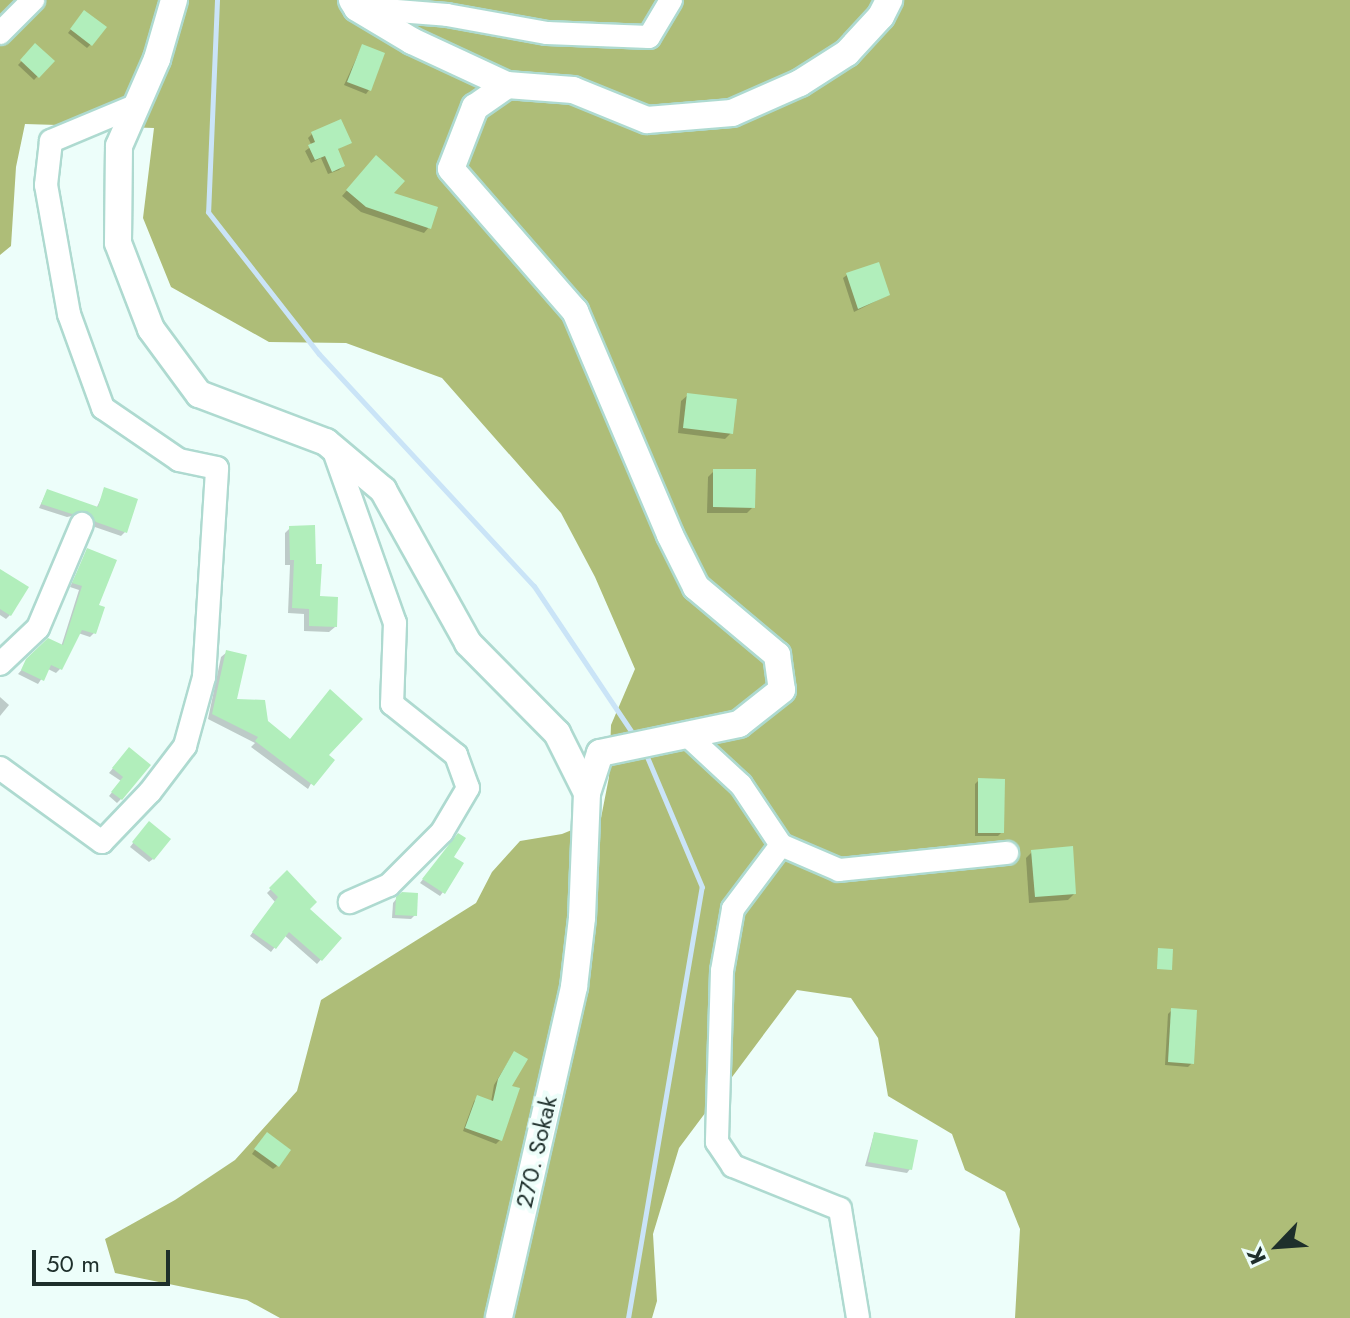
<!DOCTYPE html>
<style>
body{margin:0}
#map{position:relative;width:1350px;height:1318px;overflow:hidden;background:#edfefa;font-family:Jost,sans-serif}
div>[style]{position:absolute}
[style*='--x']{left:calc(var(--x)*1px);top:calc(var(--y)*1px);width:calc(var(--w)*1px);rotate:calc(var(--a)*1deg)}
.forest>*{inset:0;background:#aebd78}
.shadow>*{inset:0;background:#0003}
.stream>*{height:5px;margin:-2.5px;padding:0 2.5px;transform-origin:2.5px;border-radius:2.5px;background:#cae4f7}
.building>*{inset:0;background:#b1eebb}
.roads{filter:drop-shadow(2px 0 #aedad0) drop-shadow(-2px 0 #aedad0) drop-shadow(0 2px #aedad0) drop-shadow(0 -2px #aedad0)}
.minor>*{height:22px;margin:-11px;padding:0 11px;transform-origin:11px;border-radius:11px;background:#fff}
.tertiary>*{height:26px;margin:-13px;padding:0 13px;transform-origin:13px;border-radius:13px;background:#fff}
span{translate:-50% -50%;white-space:nowrap;text-align:center;line-height:1.15;-webkit-text-stroke:8px #edfefa;paint-order:stroke}
.street-label{font-size:24px;color:#1e2f2b}
.north{position:absolute;left:1238px;top:1206px;width:80px;height:80px;-webkit-text-stroke:6px #edfefa;paint-order:stroke;rotate:245deg;font-size:22px;font-weight:700;line-height:32px;text-align:center;color:#1e2f2b}
.north::after{content:'';display:block;margin:auto;width:28px;height:36px;background:#1e2f2b;clip-path:polygon(50% 0,100% 100%,50% 72%,0 100%)}
.scale{position:absolute;left:32px;top:1250px;width:138px;height:36px;box-sizing:border-box;border:4px solid #1e2f2b;border-top:0;padding-left:10px;font-size:24px;line-height:28px;white-space:nowrap;color:#1e2f2b;-webkit-text-stroke:6px #edfefa;paint-order:stroke}
</style>
<div id="map">
<div class="forest">
<div style="clip-path:polygon(0 0,1350px 0,1350px 1318px,1015px 1318px,1020px 1229px,1005px 1192px,965px 1170px,952px 1134px,888px 1096px,878px 1038px,851px 998px,797px 990px,679px 1148px,653px 1234px,657px 1301px,652px 1318px,280px 1318px,247px 1300px,115px 1273px,105px 1239px,175px 1200px,235px 1160px,297px 1091px,321px 1000px,476px 903px,492px 872px,520px 841px,562px 834px,601px 818px,609px 777px,611px 725px,635px 669px,595px 577px,561px 513px,442px 378px,346px 343px,269px 342px,171px 287px,143px 218px,154px 128px,25px 124px,16px 167px,11px 246px,0 255px)"></div>
</div>
<div class="shadow">
<div style="clip-path:polygon(81px 16px,91px 44px,87px 48px,68px 33px)"></div>
<div style="clip-path:polygon(36px 46px,52px 61px,34px 80px,18px 65px)"></div>
<div style="clip-path:polygon(362px 46px,369px 90px,366px 94px,344px 85px)"></div>
<div style="clip-path:polygon(312px 134px,350px 142px,336px 150px,343px 166px,339px 170px,328px 174px,321px 158px,311px 163px,305px 151px,312px 146px,308px 138px)"></div>
<div style="clip-path:polygon(371px 163px,391px 194px,429px 227px,424px 233px,361px 212px,342px 196px)"></div>
<div style="clip-path:polygon(847px 275px,888px 295px,854px 312px,843px 278px)"></div>
<div style="clip-path:polygon(688px 395px,731px 433px,725px 439px,678px 433px,681px 401px)"></div>
<div style="clip-path:polygon(714px 471px,753px 507px,747px 513px,707px 513px,708px 477px)"></div>
<div style="clip-path:polygon(105px 490px,125px 532px,121px 536px,92px 526px,82px 514px,67px 517px,39px 508px,47px 491px,96px 509px)"></div>
<div style="clip-path:polygon(290px 528px,318px 598px,335px 627px,329px 632px,304px 631px,304px 614px,288px 613px,290px 565px,285px 565px,285px 533px)"></div>
<div style="clip-path:polygon(88px 550px,96px 606px,94px 633px,90px 637px,78px 633px,60px 669px,56px 673px,48px 669px,38px 684px,18px 674px,48px 640px,61px 647px,79px 590px,70px 587px)"></div>
<div style="clip-path:polygon(0 572px,10px 615px,6px 619px,0 615px)"></div>
<div style="clip-path:polygon(227px 652px,234px 701px,290px 741px,326px 756px,308px 789px,251px 747px,255px 743px,208px 719px,221px 657px)"></div>
<div style="clip-path:polygon(0 697px,9px 705px,0 716px)"></div>
<div style="clip-path:polygon(129px 749px,121px 799px,117px 803px,109px 796px,121px 781px,109px 773px)"></div>
<div style="clip-path:polygon(979px 780px,1002px 832px,998px 836px,975px 836px,975px 784px)"></div>
<div style="clip-path:polygon(146px 827px,153px 859px,149px 862px,130px 847px)"></div>
<div style="clip-path:polygon(455px 839px,443px 892px,440px 896px,420px 883px)"></div>
<div style="clip-path:polygon(1032px 852px,1074px 894px,1068px 900px,1029px 903px,1026px 858px)"></div>
<div style="clip-path:polygon(287px 873px,307px 909px,340px 938px,317px 964px,284px 935px,271px 952px,250px 936px,275px 902px,267px 893px)"></div>
<div style="clip-path:polygon(397px 898px,415px 915px,411px 919px,392px 918px,393px 903px)"></div>
<div style="clip-path:polygon(1172px 1010px,1192px 1063px,1188px 1067px,1165px 1065px,1168px 1014px)"></div>
<div style="clip-path:polygon(511px 1057px,500px 1140px,496px 1144px,463px 1131px,474px 1101px,478px 1098px,491px 1102px,494px 1085px)"></div>
<div style="clip-path:polygon(874px 1134px,910px 1169px,907px 1173px,865px 1166px)"></div>
<div style="clip-path:polygon(263px 1138px,277px 1166px,273px 1169px,252px 1154px)"></div>
</div>
<div class="stream">
<div style="--x:217;--y:0;--w:212;--a:92.4"></div>
<div style="--x:208;--y:212;--w:180;--a:52"></div>
<div style="--x:319;--y:354;--w:316;--a:47.2"></div>
<div style="--x:534;--y:586;--w:182;--a:56.2"></div>
<div style="--x:628;--y:1318;--w:437;--a:-80.3"></div>
<div style="--x:702;--y:887;--w:147;--a:-112.9"></div>
</div>
<div class="building">
<div style="clip-path:polygon(84px 10px,107px 27px,92px 46px,70px 29px)"></div>
<div style="clip-path:polygon(35px 43px,55px 61px,39px 78px,20px 60px)"></div>
<div style="clip-path:polygon(362px 44px,385px 53px,371px 91px,347px 82px)"></div>
<div style="clip-path:polygon(341px 119px,352px 143px,338px 149px,345px 166px,332px 172px,325px 156px,315px 160px,308px 145px,315px 142px,311px 132px)"></div>
<div style="clip-path:polygon(376px 155px,405px 181px,394px 193px,438px 207px,431px 229px,366px 207px,346px 190px)"></div>
<div style="clip-path:polygon(879px 262px,890px 295px,858px 309px,846px 273px)"></div>
<div style="clip-path:polygon(687px 393px,737px 399px,733px 434px,683px 428px)"></div>
<div style="clip-path:polygon(713px 469px,756px 469px,755px 508px,713px 507px)"></div>
<div style="clip-path:polygon(104px 487px,138px 499px,127px 533px,96px 522px,87px 511px,72px 514px,41px 504px,47px 489px,98px 507px)"></div>
<div style="clip-path:polygon(315px 525px,316px 564px,322px 564px,320px 596px,338px 597px,337px 627px,309px 626px,309px 609px,292px 608px,294px 560px,290px 560px,289px 526px)"></div>
<div style="clip-path:polygon(87px 548px,117px 560px,99px 605px,105px 607px,96px 634px,82px 630px,62px 670px,51px 665px,44px 681px,21px 670px,26px 659px,48px 638px,63px 645px,82px 586px,72px 583px)"></div>
<div style="clip-path:polygon(0 569px,29px 587px,11px 616px,0 609px)"></div>
<div style="clip-path:polygon(226px 650px,247px 655px,237px 699px,265px 700px,268px 721px,290px 739px,330px 689px,363px 719px,329px 755px,335px 760px,314px 786px,255px 741px,258px 737px,212px 714px)"></div>
<div style="clip-path:polygon(129px 747px,151px 765px,122px 800px,111px 792px,123px 777px,112px 768px)"></div>
<div style="clip-path:polygon(978px 778px,1005px 779px,1004px 833px,978px 833px)"></div>
<div style="clip-path:polygon(149px 821px,171px 839px,154px 860px,132px 842px)"></div>
<div style="clip-path:polygon(458px 833px,466px 838px,454px 857px,464px 863px,445px 894px,422px 879px)"></div>
<div style="clip-path:polygon(1073px 846px,1076px 894px,1035px 897px,1031px 850px)"></div>
<div style="clip-path:polygon(287px 870px,317px 902px,310px 909px,342px 938px,322px 961px,289px 932px,276px 949px,252px 932px,278px 897px,269px 888px)"></div>
<div style="clip-path:polygon(402px 892px,418px 893px,417px 916px,395px 915px,396px 897px)"></div>
<div style="clip-path:polygon(1158px 948px,1173px 949px,1172px 970px,1157px 969px)"></div>
<div style="clip-path:polygon(1171px 1008px,1197px 1010px,1194px 1064px,1168px 1062px)"></div>
<div style="clip-path:polygon(514px 1051px,528px 1059px,512px 1086px,520px 1088px,502px 1141px,465px 1128px,477px 1095px,493px 1101px,498px 1079px)"></div>
<div style="clip-path:polygon(267px 1132px,291px 1150px,279px 1167px,254px 1149px)"></div>
<div style="clip-path:polygon(874px 1132px,918px 1140px,912px 1170px,868px 1162px)"></div>
</div>
<div class="roads">
<div class="minor">
<div style="--x:359;--y:8;--w:88;--a:4.5"></div>
<div style="--x:447;--y:15;--w:102;--a:10.2"></div>
<div style="--x:547;--y:33;--w:102;--a:2.2"></div>
<div style="--x:649;--y:37;--w:43;--a:-59.3"></div>
<div style="--x:0;--y:33;--w:47;--a:-45"></div>
<div style="--x:333;--y:448;--w:186;--a:70.5"></div>
<div style="--x:395;--y:623;--w:81;--a:92.1"></div>
<div style="--x:392;--y:704;--w:82;--a:38.6"></div>
<div style="--x:456;--y:755;--w:35;--a:70"></div>
<div style="--x:468;--y:788;--w:51;--a:120.6"></div>
<div style="--x:442;--y:832;--w:75;--a:135"></div>
<div style="--x:389;--y:885;--w:43;--a:156.4"></div>
<div style="--x:0;--y:664;--w:52;--a:-43.5"></div>
<div style="--x:38;--y:628;--w:113;--a:-67.1"></div>
<div style="--x:688;--y:736;--w:72;--a:42.8"></div>
<div style="--x:741;--y:785;--w:72;--a:56.3"></div>
<div style="--x:781;--y:845;--w:63;--a:23.3"></div>
<div style="--x:839;--y:870;--w:169;--a:-5.8"></div>
<div style="--x:0;--y:768;--w:126;--a:36"></div>
<div style="--x:102;--y:842;--w:69;--a:-46.2"></div>
<div style="--x:150;--y:792;--w:58;--a:-52.7"></div>
<div style="--x:185;--y:746;--w:72;--a:-74.6"></div>
<div style="--x:204;--y:677;--w:209;--a:-86.4"></div>
<div style="--x:217;--y:468;--w:39;--a:-168"></div>
<div style="--x:179;--y:460;--w:92;--a:-145.6"></div>
<div style="--x:103;--y:408;--w:100;--a:-109.9"></div>
<div style="--x:69;--y:314;--w:131;--a:-100.1"></div>
<div style="--x:46;--y:185;--w:44;--a:-83.5"></div>
<div style="--x:51;--y:141;--w:93;--a:-22.7"></div>
<div style="--x:781;--y:845;--w:80;--a:126.9"></div>
<div style="--x:733;--y:909;--w:63;--a:100.1"></div>
<div style="--x:722;--y:971;--w:171;--a:91.7"></div>
<div style="--x:717;--y:1142;--w:29;--a:56"></div>
<div style="--x:733;--y:1166;--w:115;--a:21.9"></div>
<div style="--x:840;--y:1209;--w:110;--a:80.6"></div>
</div>
<div class="tertiary">
<div style="--x:174;--y:0;--w:61;--a:106.1"></div>
<div style="--x:157;--y:59;--w:95;--a:113.6"></div>
<div style="--x:119;--y:146;--w:97;--a:90.6"></div>
<div style="--x:118;--y:243;--w:92;--a:69"></div>
<div style="--x:151;--y:329;--w:81;--a:53.6"></div>
<div style="--x:199;--y:394;--w:136;--a:20.7"></div>
<div style="--x:326;--y:442;--w:75;--a:40.1"></div>
<div style="--x:383;--y:490;--w:175;--a:60.9"></div>
<div style="--x:468;--y:643;--w:127;--a:45.3"></div>
<div style="--x:557;--y:733;--w:67;--a:63.4"></div>
<div style="--x:587;--y:793;--w:125;--a:92.3"></div>
<div style="--x:582;--y:918;--w:69;--a:96.6"></div>
<div style="--x:574;--y:987;--w:339;--a:102.8"></div>
<div style="--x:352;--y:0;--w:9;--a:58"></div>
<div style="--x:357;--y:8;--w:64;--a:31"></div>
<div style="--x:412;--y:41;--w:105;--a:24.9"></div>
<div style="--x:507;--y:85;--w:66;--a:4.3"></div>
<div style="--x:573;--y:90;--w:80;--a:22.1"></div>
<div style="--x:647;--y:120;--w:85;--a:-4.7"></div>
<div style="--x:732;--y:113;--w:74;--a:-23.8"></div>
<div style="--x:800;--y:83;--w:56;--a:-32.6"></div>
<div style="--x:847;--y:53;--w:50;--a:-47.4"></div>
<div style="--x:881;--y:16;--w:18;--a:-63"></div>
<div style="--x:507;--y:85;--w:39;--a:145"></div>
<div style="--x:475;--y:107;--w:66;--a:111.2"></div>
<div style="--x:451;--y:169;--w:189;--a:48.9"></div>
<div style="--x:575;--y:311;--w:243;--a:67"></div>
<div style="--x:670;--y:535;--w:58;--a:63.4"></div>
<div style="--x:696;--y:587;--w:106;--a:40"></div>
<div style="--x:777;--y:655;--w:35;--a:82"></div>
<div style="--x:782;--y:690;--w:55;--a:141.7"></div>
<div style="--x:739;--y:724;--w:142;--a:168.2"></div>
<div style="--x:600;--y:753;--w:42;--a:108"></div>
</div>
</div>
<div class="street-label">
<span style="left:536px;top:1152px;rotate:-77deg">270. Sokak</span>
</div>
<div class="north">K</div>
<div class="scale">50 m</div>
</div>
